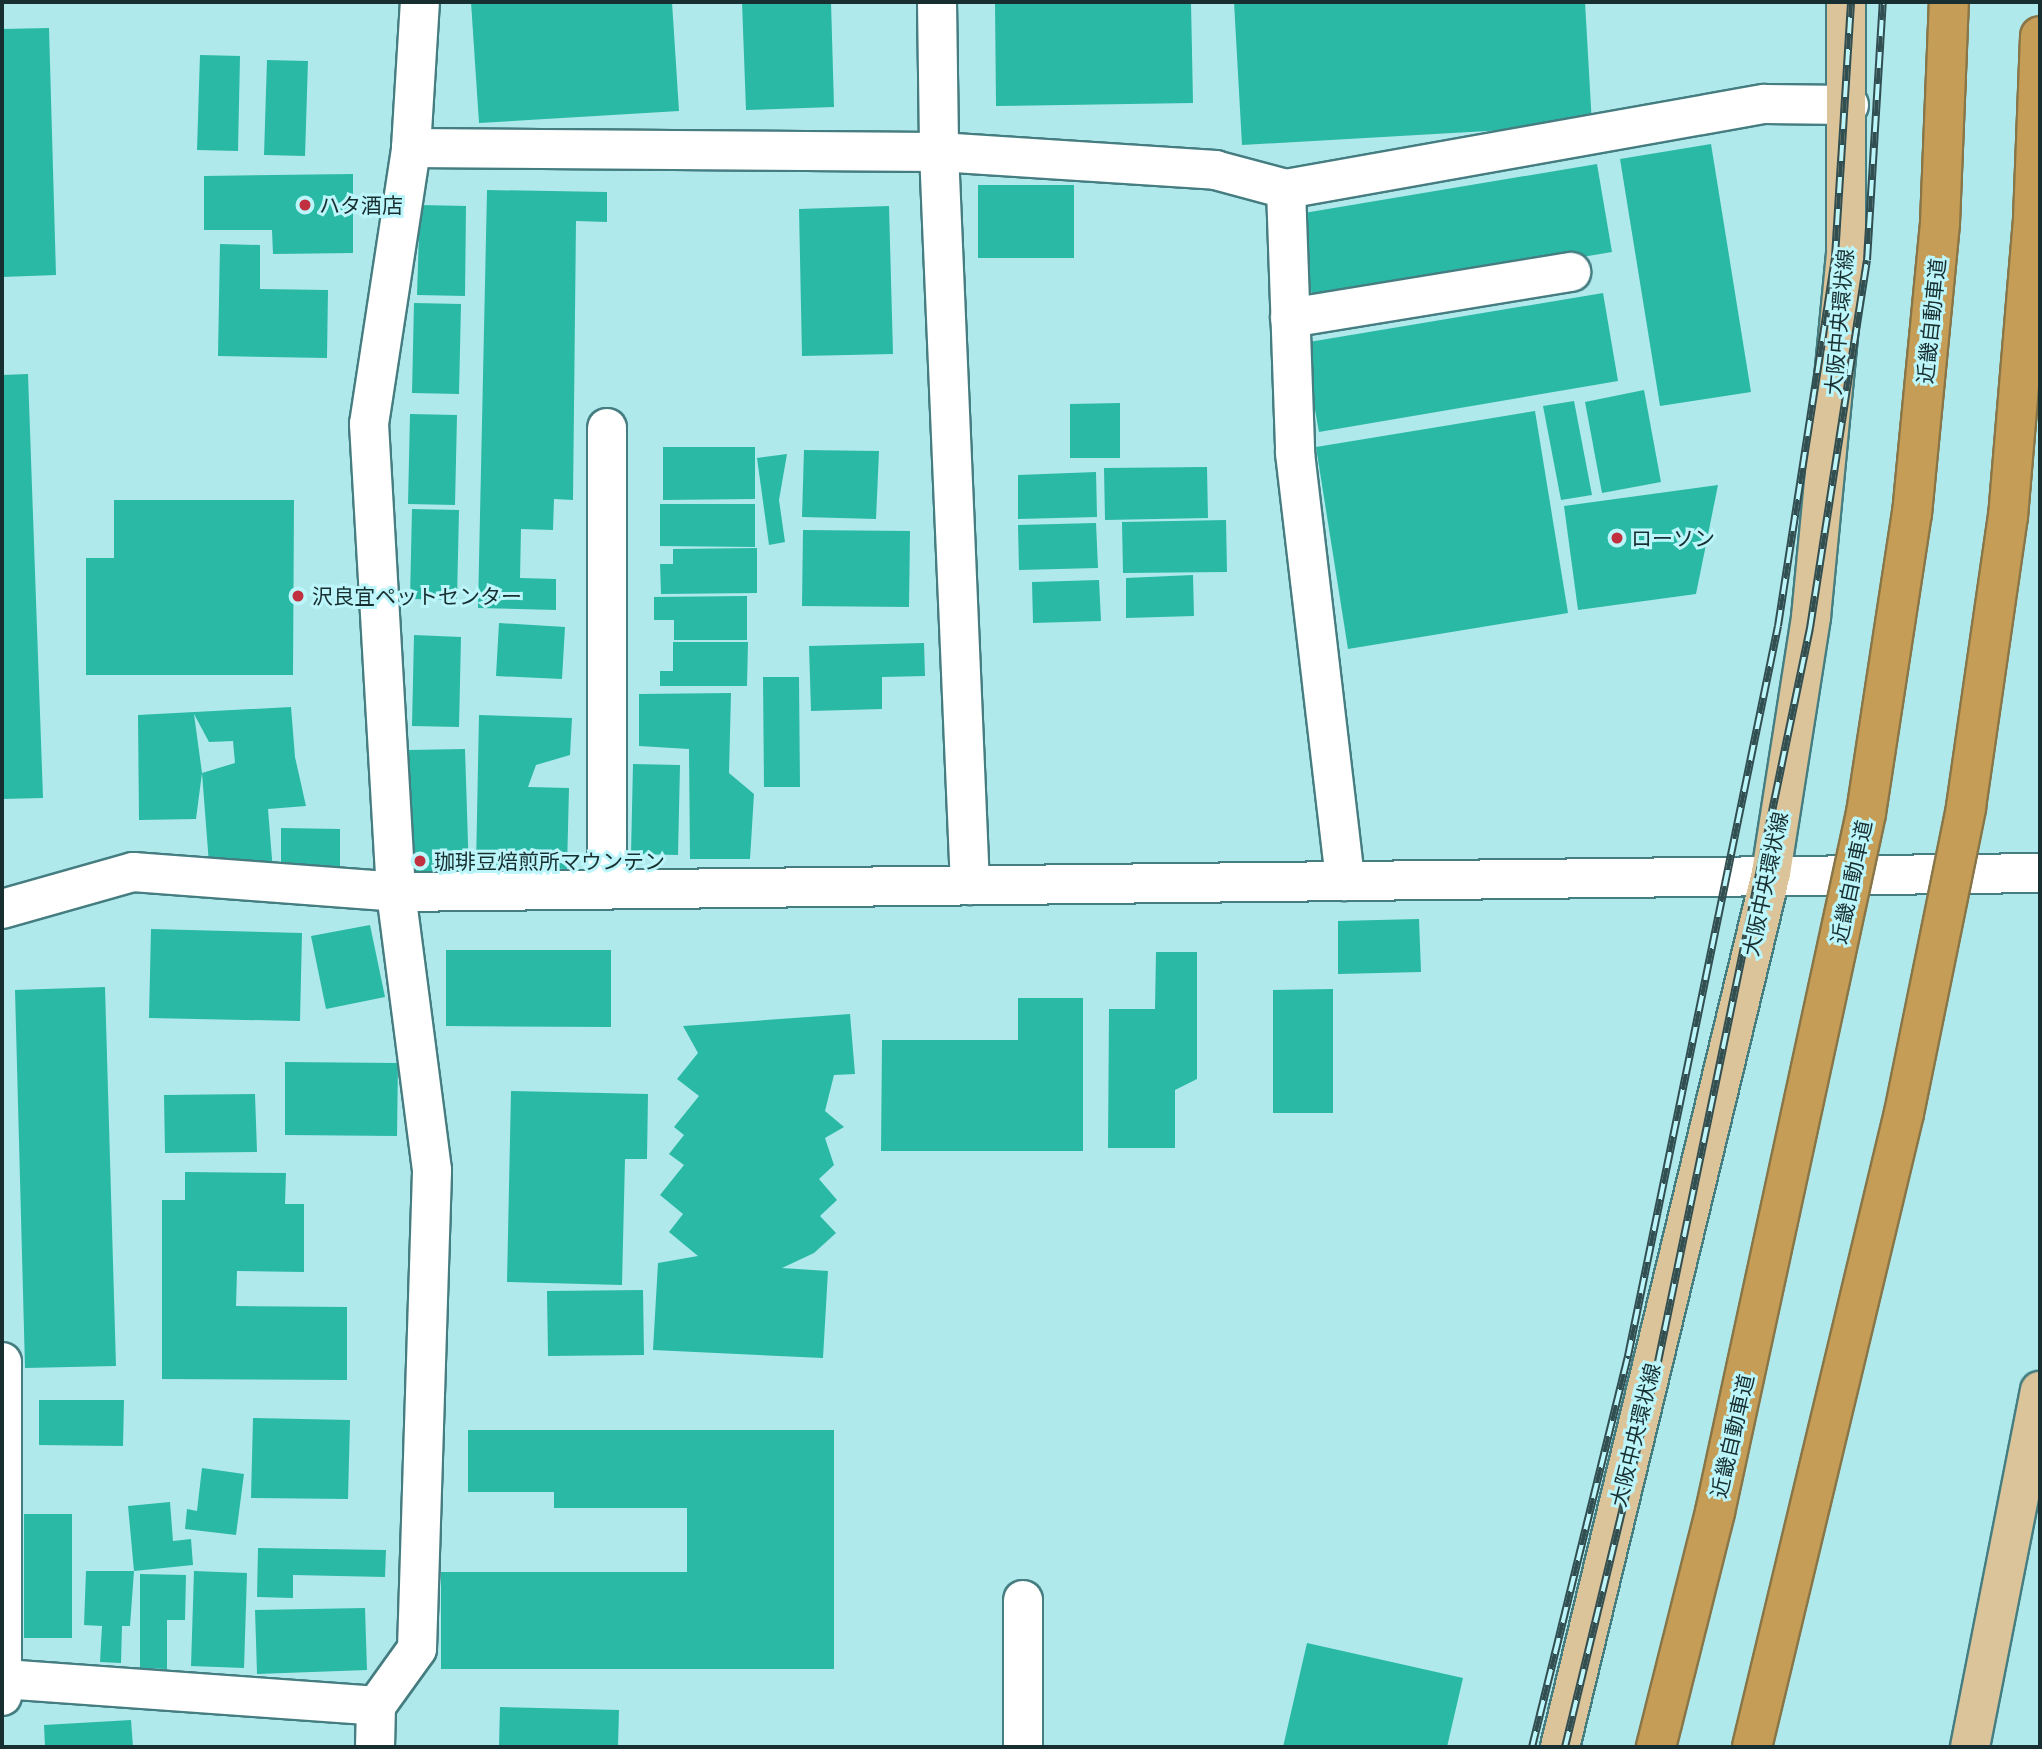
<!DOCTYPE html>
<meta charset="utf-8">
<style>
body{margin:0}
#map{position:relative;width:2042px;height:1749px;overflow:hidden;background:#afe9ec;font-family:"Noto Serif","Noto Sans JP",serif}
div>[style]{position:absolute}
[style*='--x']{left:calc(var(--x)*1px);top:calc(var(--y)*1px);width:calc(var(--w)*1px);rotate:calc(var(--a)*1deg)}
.building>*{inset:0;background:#2ab9a5}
.roads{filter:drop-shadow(2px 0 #457d80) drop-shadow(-2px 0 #457d80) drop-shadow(0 2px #457d80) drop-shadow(0 -2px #457d80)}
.street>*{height:38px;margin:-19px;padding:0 19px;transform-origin:19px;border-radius:19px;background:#fff}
.primary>*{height:38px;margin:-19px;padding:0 19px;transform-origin:19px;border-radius:19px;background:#dcc49a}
.rail>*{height:8px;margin-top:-4px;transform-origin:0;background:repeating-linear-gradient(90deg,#bcf6fa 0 16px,#314e51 0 32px);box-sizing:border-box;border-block:2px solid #314e51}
.bridges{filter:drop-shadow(2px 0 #887649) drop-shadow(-2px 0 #887649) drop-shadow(0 2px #887649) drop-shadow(0 -2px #887649)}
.highway-bridge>*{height:38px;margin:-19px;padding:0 19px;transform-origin:19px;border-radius:19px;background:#c59d56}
.dots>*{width:19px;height:19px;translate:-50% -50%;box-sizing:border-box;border:4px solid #bcf6fa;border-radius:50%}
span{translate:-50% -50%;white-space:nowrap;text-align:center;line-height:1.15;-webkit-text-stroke:6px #bcf6fa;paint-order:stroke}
.poi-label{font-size:21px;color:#182f31}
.left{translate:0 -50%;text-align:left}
.street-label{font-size:21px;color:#182f31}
.frame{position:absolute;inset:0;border:4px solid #182f31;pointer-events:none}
</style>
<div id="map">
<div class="building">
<div style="clip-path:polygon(471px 2px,672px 2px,679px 111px,479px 123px)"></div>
<div style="clip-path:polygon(742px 2px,831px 2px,834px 107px,746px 110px)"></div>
<div style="clip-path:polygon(995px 2px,1191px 2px,1193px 103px,996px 106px)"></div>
<div style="clip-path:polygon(1234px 2px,1585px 2px,1592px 125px,1242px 145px)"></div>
<div style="clip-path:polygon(49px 28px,56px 275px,2px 277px,2px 29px)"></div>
<div style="clip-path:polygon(200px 55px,240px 56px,238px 151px,197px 150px)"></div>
<div style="clip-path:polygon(267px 60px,308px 61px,305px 156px,264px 155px)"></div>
<div style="clip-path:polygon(1711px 144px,1751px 392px,1660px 406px,1620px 159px)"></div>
<div style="clip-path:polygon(1597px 164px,1612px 252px,1313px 302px,1298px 214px)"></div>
<div style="clip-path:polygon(353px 174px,353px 253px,273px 254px,272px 230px,204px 230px,204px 176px)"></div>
<div style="clip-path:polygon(978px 185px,1074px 185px,1074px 258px,978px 258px)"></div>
<div style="clip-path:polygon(487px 190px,607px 192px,607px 222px,576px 221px,573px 500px,554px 499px,553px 530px,521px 529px,520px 578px,556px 579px,556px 610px,478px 608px)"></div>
<div style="clip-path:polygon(420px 205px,466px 206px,465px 296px,417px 295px)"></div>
<div style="clip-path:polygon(889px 206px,893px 354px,802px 356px,799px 209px)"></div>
<div style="clip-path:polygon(220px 244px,260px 245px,260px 289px,328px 290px,327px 358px,218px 356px)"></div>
<div style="clip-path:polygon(1603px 293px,1618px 381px,1319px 432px,1303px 343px)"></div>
<div style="clip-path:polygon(414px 303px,461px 304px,459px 394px,412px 393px)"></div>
<div style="clip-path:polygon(28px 374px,43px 798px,2px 799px,2px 375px)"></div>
<div style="clip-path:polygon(1644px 390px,1661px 482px,1602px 493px,1585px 402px)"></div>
<div style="clip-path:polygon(1574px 401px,1592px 495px,1561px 500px,1543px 406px)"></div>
<div style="clip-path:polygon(1120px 403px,1120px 458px,1070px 458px,1070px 404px)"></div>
<div style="clip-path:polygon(1535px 411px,1568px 613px,1348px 649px,1316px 447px)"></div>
<div style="clip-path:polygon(410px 414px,457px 415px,455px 505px,408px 504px)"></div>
<div style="clip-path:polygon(663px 447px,755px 447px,755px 499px,663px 500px)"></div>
<div style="clip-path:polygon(804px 450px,879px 451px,876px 519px,802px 517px)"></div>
<div style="clip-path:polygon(787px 454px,779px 500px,785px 542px,769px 545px,757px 458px)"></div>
<div style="clip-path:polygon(1207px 467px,1208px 518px,1105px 520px,1104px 468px)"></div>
<div style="clip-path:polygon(1096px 472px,1097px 517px,1018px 519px,1018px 475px)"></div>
<div style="clip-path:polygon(1718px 485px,1696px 594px,1578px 610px,1564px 506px)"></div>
<div style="clip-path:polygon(114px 500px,294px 500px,293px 675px,86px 675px,86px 558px,114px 558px)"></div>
<div style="clip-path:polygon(660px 504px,755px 504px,755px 547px,660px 546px)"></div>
<div style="clip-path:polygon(412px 509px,459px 510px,457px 600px,410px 599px)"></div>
<div style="clip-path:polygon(1226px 520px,1227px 572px,1123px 573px,1122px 522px)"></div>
<div style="clip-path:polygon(1096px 523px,1098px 568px,1019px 570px,1018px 525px)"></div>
<div style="clip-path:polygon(803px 530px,910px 531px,909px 607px,802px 606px)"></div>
<div style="clip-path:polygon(757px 548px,757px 593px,661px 594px,660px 564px,673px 564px,673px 549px)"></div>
<div style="clip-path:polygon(1193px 575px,1194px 616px,1126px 618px,1126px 578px)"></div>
<div style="clip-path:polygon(1099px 580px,1101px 621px,1033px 623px,1032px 582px)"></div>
<div style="clip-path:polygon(747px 596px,747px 640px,674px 640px,674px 620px,654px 620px,654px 597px)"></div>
<div style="clip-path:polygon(499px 623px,565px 627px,562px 679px,496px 676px)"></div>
<div style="clip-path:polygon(414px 635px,461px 637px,459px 727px,412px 726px)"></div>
<div style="clip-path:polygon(673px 642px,748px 642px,747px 686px,660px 686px,660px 671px,673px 671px)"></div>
<div style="clip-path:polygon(924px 643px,925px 676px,882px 677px,882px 709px,811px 711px,809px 646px)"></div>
<div style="clip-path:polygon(763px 677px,799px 677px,800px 787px,764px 787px)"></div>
<div style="clip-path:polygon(731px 693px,729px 773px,754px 794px,750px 859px,690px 859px,689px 749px,639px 746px,639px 694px)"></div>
<div style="clip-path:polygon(evenodd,291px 707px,295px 757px,306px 806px,268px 809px,274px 884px,209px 864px,202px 773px,196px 819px,139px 820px,138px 715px,291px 707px,194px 714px,209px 742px,233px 741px,235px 763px,202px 773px,194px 714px)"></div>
<div style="clip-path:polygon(479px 715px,572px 718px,570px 755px,536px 765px,528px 787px,569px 788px,567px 869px,476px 866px)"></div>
<div style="clip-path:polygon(465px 749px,469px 874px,411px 875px,408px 750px)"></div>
<div style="clip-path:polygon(633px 764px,680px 765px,678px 855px,631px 854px)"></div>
<div style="clip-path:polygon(281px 828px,340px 829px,340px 871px,281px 871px)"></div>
<div style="clip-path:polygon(1419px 919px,1421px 972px,1338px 974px,1338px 921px)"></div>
<div style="clip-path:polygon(370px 925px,385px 997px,326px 1009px,311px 936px)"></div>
<div style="clip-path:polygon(151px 929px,302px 933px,300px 1021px,149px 1018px)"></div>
<div style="clip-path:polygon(446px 950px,611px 950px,611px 1027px,446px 1026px)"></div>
<div style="clip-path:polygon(1156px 952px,1197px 952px,1197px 1079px,1175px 1090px,1175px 1148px,1108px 1148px,1109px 1009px,1155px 1009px)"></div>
<div style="clip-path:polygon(105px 987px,116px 1366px,25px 1368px,15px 990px)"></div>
<div style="clip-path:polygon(1333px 989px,1333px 1113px,1273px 1113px,1273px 990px)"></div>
<div style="clip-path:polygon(1018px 998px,1083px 998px,1083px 1151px,881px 1151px,882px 1040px,1018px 1040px)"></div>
<div style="clip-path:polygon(850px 1014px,855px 1074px,834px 1075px,825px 1111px,844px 1127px,825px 1138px,834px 1165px,819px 1179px,837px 1200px,820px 1216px,836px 1233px,814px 1253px,782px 1268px,828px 1271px,823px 1358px,653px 1350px,658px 1263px,698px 1256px,669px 1232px,683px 1214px,660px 1195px,684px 1165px,669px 1154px,684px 1135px,674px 1127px,699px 1096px,677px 1079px,698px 1053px,683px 1026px)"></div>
<div style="clip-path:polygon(285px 1062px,398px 1063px,397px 1136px,285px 1135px)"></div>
<div style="clip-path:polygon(511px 1091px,648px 1094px,647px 1159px,625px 1159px,622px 1285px,507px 1282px)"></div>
<div style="clip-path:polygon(255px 1094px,257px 1152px,165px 1153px,164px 1095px)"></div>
<div style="clip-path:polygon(185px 1172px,286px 1173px,285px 1204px,304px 1204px,304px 1272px,237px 1271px,236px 1306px,347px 1307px,347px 1380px,162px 1379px,162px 1200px,185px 1200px)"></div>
<div style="clip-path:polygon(643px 1290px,644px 1355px,548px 1356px,547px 1291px)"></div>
<div style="clip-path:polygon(39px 1400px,124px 1400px,123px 1446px,39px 1445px)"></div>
<div style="clip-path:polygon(253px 1418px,350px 1420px,348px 1499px,251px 1498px)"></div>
<div style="clip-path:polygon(468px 1430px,834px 1430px,834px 1669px,441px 1669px,441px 1572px,687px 1572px,687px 1508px,554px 1508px,554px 1492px,468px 1492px)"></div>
<div style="clip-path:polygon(202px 1468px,244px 1474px,236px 1535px,185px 1529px,187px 1509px,197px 1511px)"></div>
<div style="clip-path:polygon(170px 1502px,173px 1541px,191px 1539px,193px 1565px,134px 1571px,130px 1626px,122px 1626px,121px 1663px,100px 1662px,102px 1626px,84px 1625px,86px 1571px,134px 1571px,128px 1506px)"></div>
<div style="clip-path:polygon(24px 1514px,72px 1514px,72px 1638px,24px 1638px)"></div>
<div style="clip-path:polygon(258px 1548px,386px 1550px,385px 1577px,293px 1575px,293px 1598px,257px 1597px)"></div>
<div style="clip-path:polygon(194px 1571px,247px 1573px,244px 1668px,191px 1666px)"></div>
<div style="clip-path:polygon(140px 1574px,186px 1575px,185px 1620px,167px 1620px,167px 1669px,140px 1668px)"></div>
<div style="clip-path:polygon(365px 1608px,367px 1670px,257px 1674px,255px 1610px)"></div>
<div style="clip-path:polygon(1307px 1643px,1463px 1678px,1447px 1747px,1283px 1747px)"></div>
<div style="clip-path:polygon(500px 1707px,619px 1710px,618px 1747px,499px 1747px)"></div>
<div style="clip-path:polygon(131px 1720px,133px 1747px,45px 1747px,44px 1725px)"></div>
</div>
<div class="roads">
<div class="street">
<div style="--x:937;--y:2;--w:150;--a:89.2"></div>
<div style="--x:939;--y:152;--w:734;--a:87.58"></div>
<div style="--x:411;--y:148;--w:528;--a:0.43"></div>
<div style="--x:939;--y:152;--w:277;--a:3.7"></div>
<div style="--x:1215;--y:170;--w:73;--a:15"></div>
<div style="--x:1286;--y:189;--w:486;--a:-10.1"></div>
<div style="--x:1765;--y:104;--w:84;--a:0.7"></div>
<div style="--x:1286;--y:189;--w:264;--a:88"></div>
<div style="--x:1295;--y:453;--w:431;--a:83.3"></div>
<div style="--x:1290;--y:318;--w:285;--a:-9.3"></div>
<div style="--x:607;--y:428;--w:461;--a:90"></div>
<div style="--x:2;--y:909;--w:136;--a:-15.8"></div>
<div style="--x:133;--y:872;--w:264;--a:4.3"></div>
<div style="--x:396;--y:892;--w:1644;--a:-0.66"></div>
<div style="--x:2;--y:1362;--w:334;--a:90"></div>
<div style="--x:1023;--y:1600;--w:147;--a:90"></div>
<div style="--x:3;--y:1679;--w:374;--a:4.1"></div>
<div style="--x:375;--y:1747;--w:41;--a:-88.6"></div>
<div style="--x:376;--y:1706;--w:70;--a:-54.3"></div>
<div style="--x:417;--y:1649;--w:479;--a:-88.2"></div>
<div style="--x:432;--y:1170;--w:280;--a:-97.4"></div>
<div style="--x:396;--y:892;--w:469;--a:-93.3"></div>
<div style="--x:369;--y:424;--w:279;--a:-81.3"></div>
<div style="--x:411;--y:148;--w:146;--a:-86.5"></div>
</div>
<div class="primary">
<div style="--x:1560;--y:1747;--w:899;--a:-76.43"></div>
<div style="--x:1771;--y:873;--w:259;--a:-81.1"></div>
<div style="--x:1811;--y:617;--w:364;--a:-84.5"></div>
<div style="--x:1846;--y:255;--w:253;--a:-90"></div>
<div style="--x:1970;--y:1747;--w:363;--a:-78.9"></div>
</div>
</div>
<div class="rail">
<div style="--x:1532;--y:1747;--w:403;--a:-76.2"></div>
<div style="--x:1628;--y:1356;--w:745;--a:-78.39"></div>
<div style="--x:1778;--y:626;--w:373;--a:-81.2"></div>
<div style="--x:1835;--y:257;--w:256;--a:-86.4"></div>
<div style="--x:1565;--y:1747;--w:396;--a:-76.4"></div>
<div style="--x:1658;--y:1362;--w:750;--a:-78.3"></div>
<div style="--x:1810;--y:628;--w:372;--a:-81.2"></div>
<div style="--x:1867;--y:260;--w:258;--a:-86.5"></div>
</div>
<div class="bridges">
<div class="highway-bridge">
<div style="--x:1656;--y:1747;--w:242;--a:-75.9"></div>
<div style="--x:1715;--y:1512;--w:715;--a:-77.81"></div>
<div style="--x:1866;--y:813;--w:303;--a:-81.3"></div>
<div style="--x:1912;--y:514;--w:292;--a:-84.5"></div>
<div style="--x:1940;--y:223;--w:221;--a:-87.7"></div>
<div style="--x:1752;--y:1747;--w:652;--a:-76.52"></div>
<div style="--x:1904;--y:1113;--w:312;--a:-78.5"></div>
<div style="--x:1966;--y:807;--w:293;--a:-81.8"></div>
<div style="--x:2008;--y:517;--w:299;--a:-85.2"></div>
<div style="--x:2033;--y:219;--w:183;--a:-87.8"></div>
</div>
</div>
<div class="dots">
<div style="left:305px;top:205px;background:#c0303e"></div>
<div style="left:1617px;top:538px;background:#c0303e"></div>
<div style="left:298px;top:596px;background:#c0303e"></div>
<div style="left:420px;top:861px;background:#c0303e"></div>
</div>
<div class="poi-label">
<span class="left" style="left:319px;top:205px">ハタ酒店</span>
<span class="left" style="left:1631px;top:538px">ローソン</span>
<span class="left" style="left:312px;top:596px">沢良宜ペットセンター</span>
<span class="left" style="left:434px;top:861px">珈琲豆焙煎所マウンテン</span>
</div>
<div class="street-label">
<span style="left:1931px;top:321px;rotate:-84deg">近畿自動車道</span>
<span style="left:1839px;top:322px;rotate:-85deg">大阪中央環状線</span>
<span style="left:1851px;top:882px;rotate:-78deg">近畿自動車道</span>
<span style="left:1765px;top:884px;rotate:-78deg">大阪中央環状線</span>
<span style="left:1635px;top:1435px;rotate:-76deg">大阪中央環状線</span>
<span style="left:1732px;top:1436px;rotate:-77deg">近畿自動車道</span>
</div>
<div class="frame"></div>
</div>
